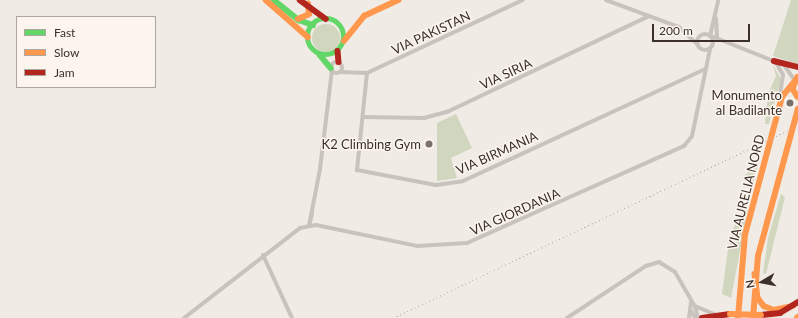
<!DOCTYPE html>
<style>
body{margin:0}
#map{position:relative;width:798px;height:318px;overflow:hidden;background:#f0ebe5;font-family:Lato,sans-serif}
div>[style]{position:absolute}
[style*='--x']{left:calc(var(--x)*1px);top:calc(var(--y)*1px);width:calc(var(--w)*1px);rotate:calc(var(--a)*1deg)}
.green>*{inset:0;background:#d1d6bf}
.round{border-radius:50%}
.street>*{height:4px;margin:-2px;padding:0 2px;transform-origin:2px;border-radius:2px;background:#c9c3be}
.street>.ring{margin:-2px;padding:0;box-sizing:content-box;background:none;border:4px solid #c9c3be;border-radius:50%}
.fast>*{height:5.5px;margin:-2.75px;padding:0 2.75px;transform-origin:2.75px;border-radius:2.75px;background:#63d668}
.fast>.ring{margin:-2.75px;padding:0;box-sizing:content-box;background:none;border:5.5px solid #63d668;border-radius:50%}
.slow>*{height:5.5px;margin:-2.75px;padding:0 2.75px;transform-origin:2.75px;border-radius:2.75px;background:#ff974d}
.jam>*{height:5.5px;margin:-2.75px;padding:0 2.75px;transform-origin:2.75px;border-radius:2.75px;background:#b3261e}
.rail>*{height:1px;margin-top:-0.5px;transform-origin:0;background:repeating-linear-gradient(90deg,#b1aca8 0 1px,transparent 0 4px)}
.slow-bridge>*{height:6px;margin:-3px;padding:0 3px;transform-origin:3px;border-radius:3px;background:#ff974d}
.dots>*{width:11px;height:11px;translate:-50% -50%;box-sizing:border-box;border:2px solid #fbf5ee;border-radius:50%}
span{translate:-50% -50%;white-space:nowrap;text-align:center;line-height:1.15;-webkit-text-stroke:3px #fbf5ee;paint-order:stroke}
.street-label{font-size:13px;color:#3b302b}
.poi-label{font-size:13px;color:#3b302b}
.right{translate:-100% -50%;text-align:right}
.legend{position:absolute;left:16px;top:16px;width:140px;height:72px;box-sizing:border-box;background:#fbf5ee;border:1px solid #aea6a0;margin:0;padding:5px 7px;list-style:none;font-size:12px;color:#3b302b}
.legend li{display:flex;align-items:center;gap:8px;height:20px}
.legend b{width:20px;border:1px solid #aea6a0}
.north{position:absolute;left:742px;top:262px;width:40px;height:40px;-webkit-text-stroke:3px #fbf5ee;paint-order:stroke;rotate:260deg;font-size:11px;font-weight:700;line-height:16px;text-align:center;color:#3b302b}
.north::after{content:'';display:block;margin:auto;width:14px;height:18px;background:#3b302b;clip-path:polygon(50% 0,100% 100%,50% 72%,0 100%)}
.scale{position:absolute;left:652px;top:24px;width:98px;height:18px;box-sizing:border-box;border:2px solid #3b302b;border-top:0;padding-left:5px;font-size:12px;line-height:14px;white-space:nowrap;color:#3b302b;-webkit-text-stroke:3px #fbf5ee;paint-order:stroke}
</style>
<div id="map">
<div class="green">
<div style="clip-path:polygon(791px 0,798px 0,798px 64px,773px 56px)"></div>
<div class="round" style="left:312px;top:24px;width:28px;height:28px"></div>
<div style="clip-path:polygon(773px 65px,781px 79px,769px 124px,765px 124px,768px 94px,776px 76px)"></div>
<div style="clip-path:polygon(456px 114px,472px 148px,451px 158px,457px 178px,437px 181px,437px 123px)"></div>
<div style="clip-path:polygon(759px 162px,753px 183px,742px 179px,754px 165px)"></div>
<div style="clip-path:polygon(781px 194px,785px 197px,766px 274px,763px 273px,768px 238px)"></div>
<div style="clip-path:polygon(745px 208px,748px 209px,731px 298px,722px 294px,728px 249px,735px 224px)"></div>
</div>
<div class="street">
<div style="--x:606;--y:0;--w:78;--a:20.3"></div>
<div style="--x:679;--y:27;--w:26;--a:43"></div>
<div style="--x:716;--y:18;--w:21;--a:87"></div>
<div class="ring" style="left:697px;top:34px;width:12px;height:12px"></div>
<div style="--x:710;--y:36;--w:37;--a:-77"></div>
<div style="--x:711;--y:36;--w:70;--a:21.8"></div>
<div style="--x:775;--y:61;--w:16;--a:60"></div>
<div style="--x:783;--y:75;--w:26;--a:99"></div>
<div class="ring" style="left:330.5px;top:61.5px;width:7px;height:7px"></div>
<div style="--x:784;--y:65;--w:19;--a:55"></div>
<div style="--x:340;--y:72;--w:27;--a:2"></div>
<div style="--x:367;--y:73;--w:172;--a:-25.1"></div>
<div style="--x:367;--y:73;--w:98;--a:95.9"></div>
<div style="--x:357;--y:170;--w:80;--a:10.8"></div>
<div style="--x:436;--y:185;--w:27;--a:-8"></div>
<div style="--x:463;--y:181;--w:267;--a:-24.8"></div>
<div style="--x:363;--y:117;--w:61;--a:0.9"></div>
<div style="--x:424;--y:118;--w:24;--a:-15"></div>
<div style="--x:447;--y:112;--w:224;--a:-25.4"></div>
<div style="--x:309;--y:226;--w:58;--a:-79.1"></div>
<div style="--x:320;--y:169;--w:100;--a:-83.1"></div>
<div style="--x:309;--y:226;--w:12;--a:-76"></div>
<div style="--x:263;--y:255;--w:69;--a:65.3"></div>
<div style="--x:695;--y:307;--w:11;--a:75"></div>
<div style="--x:691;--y:311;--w:8;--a:60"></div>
<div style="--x:184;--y:318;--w:147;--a:-37.8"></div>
<div style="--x:300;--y:228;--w:16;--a:-11"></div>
<div style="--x:316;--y:225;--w:103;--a:11.7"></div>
<div style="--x:417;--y:246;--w:50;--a:-3.4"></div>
<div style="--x:467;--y:243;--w:238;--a:-24.1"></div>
<div style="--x:684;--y:146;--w:13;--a:-51"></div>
<div style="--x:692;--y:136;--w:89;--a:-78.3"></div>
<div style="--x:567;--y:318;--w:95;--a:-33.4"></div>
<div style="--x:646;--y:266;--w:14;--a:-17"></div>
<div style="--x:659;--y:262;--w:19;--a:32"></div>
<div style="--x:675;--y:272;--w:39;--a:60"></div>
<div style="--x:695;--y:306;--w:23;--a:23"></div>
<div style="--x:689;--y:318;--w:16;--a:-83"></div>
</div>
<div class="fast">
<div style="--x:274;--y:0;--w:32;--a:39"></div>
<div style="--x:299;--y:20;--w:15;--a:20"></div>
<div class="ring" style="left:308px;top:19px;width:30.5px;height:30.5px"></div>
<div style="--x:320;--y:55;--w:17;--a:50"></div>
</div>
<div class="slow">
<div style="--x:266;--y:0;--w:56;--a:41.4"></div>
<div style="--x:298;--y:19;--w:12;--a:-24"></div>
<div style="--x:309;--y:14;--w:10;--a:-96"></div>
<div style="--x:344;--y:41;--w:32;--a:-51"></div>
<div style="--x:364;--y:16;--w:38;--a:-25"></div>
<div style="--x:798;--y:77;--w:13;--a:113"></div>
<div style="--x:793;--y:89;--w:9;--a:58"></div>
<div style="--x:755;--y:274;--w:24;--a:83"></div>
<div style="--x:758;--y:298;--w:10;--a:53"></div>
<div style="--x:764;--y:306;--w:11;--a:22"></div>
<div style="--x:774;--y:310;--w:19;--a:-12"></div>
<div style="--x:738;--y:318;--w:83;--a:-85.2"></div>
<div style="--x:745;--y:235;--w:143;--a:-75"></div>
<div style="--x:782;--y:97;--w:21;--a:-51"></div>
<div style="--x:753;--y:318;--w:62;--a:-85.4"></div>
<div style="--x:758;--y:256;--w:152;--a:-74.8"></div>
<div style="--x:797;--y:318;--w:1;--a:-45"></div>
</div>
<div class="jam">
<div style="--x:300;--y:0;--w:32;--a:36"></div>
<div style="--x:338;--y:51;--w:11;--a:85"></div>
<div style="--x:774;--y:61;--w:25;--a:14"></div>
<div style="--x:761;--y:315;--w:19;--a:-6"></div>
<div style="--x:780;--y:313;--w:21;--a:-31"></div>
<div style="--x:702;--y:318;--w:28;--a:-8"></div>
</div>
<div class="rail">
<div style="--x:393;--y:318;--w:448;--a:-25.4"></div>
</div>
<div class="slow-bridge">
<div style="--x:730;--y:314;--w:31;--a:2"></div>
</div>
<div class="dots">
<div style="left:790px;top:103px;background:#7a716c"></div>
<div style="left:429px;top:144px;background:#7a716c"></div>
</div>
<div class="street-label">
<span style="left:431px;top:33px;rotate:-25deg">VIA PAKISTAN</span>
<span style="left:506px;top:74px;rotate:-25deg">VIA SIRIA</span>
<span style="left:497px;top:153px;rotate:-24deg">VIA BIRMANIA</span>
<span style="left:746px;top:192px;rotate:-76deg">VIA AURELIA NORD</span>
<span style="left:515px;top:212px;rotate:-24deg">VIA GIORDANIA</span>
</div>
<div class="poi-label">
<span class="right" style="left:782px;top:103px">Monumento<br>al Badilante</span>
<span class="right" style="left:421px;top:144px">K2 Climbing Gym</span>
</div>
<ul class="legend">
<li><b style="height:5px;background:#63d668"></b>Fast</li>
<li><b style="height:5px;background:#ff974d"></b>Slow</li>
<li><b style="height:5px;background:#b3261e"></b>Jam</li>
</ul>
<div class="north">N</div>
<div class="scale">200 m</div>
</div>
